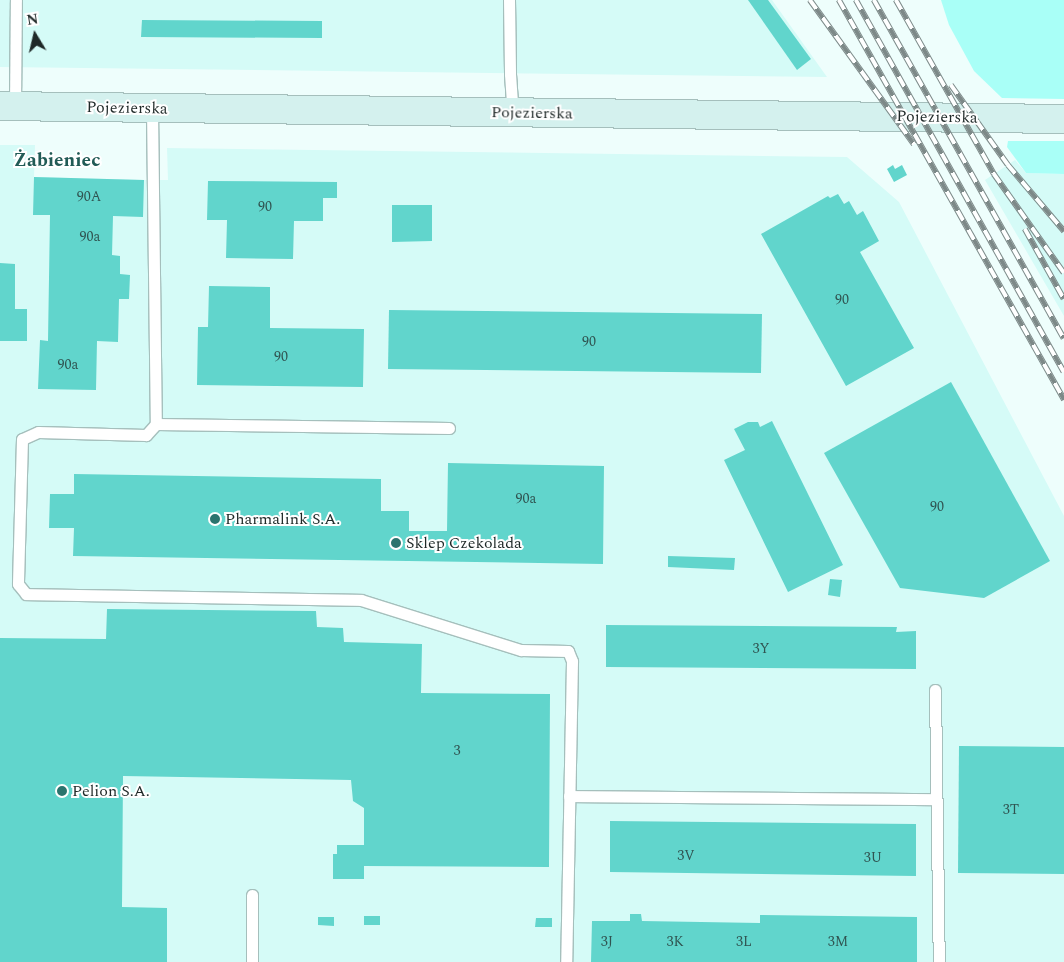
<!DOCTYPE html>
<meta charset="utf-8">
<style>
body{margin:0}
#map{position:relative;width:1064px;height:962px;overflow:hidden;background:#eefefc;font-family:Spectral,serif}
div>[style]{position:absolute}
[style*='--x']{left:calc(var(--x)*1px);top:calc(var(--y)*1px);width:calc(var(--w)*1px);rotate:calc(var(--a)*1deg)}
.built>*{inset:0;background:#d5fbf7}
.green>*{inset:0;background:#a9fff7}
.building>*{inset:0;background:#61d5cc}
.roads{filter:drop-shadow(1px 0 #a5bfbc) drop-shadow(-1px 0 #a5bfbc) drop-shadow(0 1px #a5bfbc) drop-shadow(0 -1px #a5bfbc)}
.lane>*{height:11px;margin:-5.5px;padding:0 5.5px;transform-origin:5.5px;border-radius:5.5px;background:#fff}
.secondary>*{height:28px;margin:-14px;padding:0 14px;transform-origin:14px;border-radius:14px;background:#d4f1ee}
.rail>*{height:5.5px;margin-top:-2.75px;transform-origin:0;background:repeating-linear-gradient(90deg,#fff 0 11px,#7d8988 0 22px);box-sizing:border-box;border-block:1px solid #7d8988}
.dots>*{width:14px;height:14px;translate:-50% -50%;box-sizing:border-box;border:2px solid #fff;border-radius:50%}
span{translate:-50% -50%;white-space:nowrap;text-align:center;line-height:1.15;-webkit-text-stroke:4px #fff;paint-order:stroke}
.number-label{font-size:14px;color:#305451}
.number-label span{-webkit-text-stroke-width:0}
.street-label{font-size:16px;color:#1f2928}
.poi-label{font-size:16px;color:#1f2928}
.left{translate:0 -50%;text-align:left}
.quarter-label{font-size:19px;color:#215b56;font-weight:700}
.north{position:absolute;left:10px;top:10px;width:50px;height:50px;-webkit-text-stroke:4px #fff;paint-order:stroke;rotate:351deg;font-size:14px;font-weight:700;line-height:20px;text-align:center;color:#1f2928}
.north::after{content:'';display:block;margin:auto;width:18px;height:22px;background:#1f2928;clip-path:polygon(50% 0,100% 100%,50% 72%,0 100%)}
</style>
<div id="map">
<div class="built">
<div style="clip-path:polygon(0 0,772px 0,827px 77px,0 67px)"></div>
<div style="clip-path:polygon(0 145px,35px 145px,34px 177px,144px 180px,168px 180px,167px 148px,847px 157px,899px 202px,1064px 516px,1064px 962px,0 962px)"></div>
<div style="clip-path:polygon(1015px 160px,1026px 173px,1064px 174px,1064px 316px,985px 180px)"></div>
</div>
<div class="green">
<div style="clip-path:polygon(941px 0,1064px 0,1064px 99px,1002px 98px,974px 71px,949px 25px)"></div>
<div style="clip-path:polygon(1008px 141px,1064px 141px,1064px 174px,1026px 173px,1007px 147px)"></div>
</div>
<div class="building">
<div style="clip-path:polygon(748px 0,768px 0,811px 59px,797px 70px)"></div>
<div style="clip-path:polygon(142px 20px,322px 21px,322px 38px,141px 37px)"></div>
<div style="clip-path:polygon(893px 165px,895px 169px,902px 165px,907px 175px,894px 182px,887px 169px)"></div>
<div style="clip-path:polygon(34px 177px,144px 180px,143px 217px,113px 216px,112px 255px,120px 256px,120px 274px,130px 275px,129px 299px,119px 299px,118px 342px,97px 341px,96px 390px,38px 389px,40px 340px,48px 341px,50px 215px,33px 215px)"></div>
<div style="clip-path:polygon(208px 181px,337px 182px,337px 198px,323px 198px,323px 221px,294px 221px,293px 259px,226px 258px,227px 220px,207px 220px)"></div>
<div style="clip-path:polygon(838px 194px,844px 204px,849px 201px,857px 215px,863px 211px,879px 241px,860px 252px,914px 348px,846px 386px,761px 234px,828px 196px,830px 198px)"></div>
<div style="clip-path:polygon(392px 205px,432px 205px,432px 241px,392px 242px)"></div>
<div style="clip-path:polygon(0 263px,15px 264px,15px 309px,27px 309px,27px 341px,0 341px)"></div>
<div style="clip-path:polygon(209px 286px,270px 287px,270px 328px,364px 329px,363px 387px,197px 385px,198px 327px,208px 327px)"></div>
<div style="clip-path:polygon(389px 310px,762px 314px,761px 373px,388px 369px)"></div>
<div style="clip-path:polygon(951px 382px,1050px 561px,984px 598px,900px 588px,824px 453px)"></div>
<div style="clip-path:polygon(772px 421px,843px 565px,788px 592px,724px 460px,745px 450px,734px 429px,748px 422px,758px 422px,760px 427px)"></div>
<div style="clip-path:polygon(448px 463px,604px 466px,603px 564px,73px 556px,74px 528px,49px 528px,50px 494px,74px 494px,74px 474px,381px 479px,381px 511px,409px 511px,409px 531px,447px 531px)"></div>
<div style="clip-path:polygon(668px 556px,735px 558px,734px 570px,668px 567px)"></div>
<div style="clip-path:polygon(830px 579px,842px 580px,840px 597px,828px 595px)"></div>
<div style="clip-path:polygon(107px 609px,316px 611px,317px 627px,343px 628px,344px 642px,422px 644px,421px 693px,550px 694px,549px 867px,364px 866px,364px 879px,333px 879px,333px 854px,337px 854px,337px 845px,364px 845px,364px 808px,353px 801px,351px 780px,123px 776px,122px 907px,167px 908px,167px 962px,0 962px,0 638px,106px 639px)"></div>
<div style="clip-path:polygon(606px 625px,897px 627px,896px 632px,916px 631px,916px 669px,606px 667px)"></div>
<div style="clip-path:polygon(959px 746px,1064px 747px,1064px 874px,958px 873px)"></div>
<div style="clip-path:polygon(610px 821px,916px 824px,916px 876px,610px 872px)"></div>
<div style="clip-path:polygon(630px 914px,641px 914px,642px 921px,760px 923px,760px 915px,917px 917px,917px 962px,591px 962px,592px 921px,630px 921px)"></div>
<div style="clip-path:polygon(364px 916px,380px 916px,380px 925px,364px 925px)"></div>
<div style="clip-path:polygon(318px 917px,334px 917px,334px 926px,318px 925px)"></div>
<div style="clip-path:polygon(536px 918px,552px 918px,552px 927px,535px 927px)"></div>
</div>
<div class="roads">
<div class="lane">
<div style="--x:509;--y:0;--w:74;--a:89.2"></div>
<div style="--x:510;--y:74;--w:39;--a:86"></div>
<div style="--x:15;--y:106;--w:106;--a:-89.5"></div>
<div style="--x:152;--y:109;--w:315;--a:89.3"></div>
<div style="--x:156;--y:424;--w:15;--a:132"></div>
<div style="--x:146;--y:435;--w:108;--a:-178.4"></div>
<div style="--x:38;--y:432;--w:17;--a:156"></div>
<div style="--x:22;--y:439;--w:145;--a:91.6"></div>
<div style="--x:18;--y:584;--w:13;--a:51"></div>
<div style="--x:26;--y:594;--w:335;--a:1"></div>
<div style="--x:361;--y:600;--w:168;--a:17.4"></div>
<div style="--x:521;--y:650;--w:47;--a:1.2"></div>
<div style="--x:568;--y:651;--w:11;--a:68"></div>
<div style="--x:572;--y:661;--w:301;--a:91.1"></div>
<div style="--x:156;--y:424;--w:293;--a:0.8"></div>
<div style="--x:935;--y:690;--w:272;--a:89.2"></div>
<div style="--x:569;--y:796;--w:367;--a:0.5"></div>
<div style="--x:252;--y:962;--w:67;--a:-90"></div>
</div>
<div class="secondary">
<div style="--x:0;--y:106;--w:1064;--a:0.7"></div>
</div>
</div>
<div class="rail">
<div style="--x:810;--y:0;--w:178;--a:54.2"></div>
<div style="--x:839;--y:0;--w:459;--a:60.6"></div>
<div style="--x:856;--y:0;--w:426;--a:60.8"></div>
<div style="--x:874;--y:0;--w:388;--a:60.7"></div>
<div style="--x:896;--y:0;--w:200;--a:60.6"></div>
<div style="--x:994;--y:174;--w:121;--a:54.7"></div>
<div style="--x:951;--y:85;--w:98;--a:54.5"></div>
<div style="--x:1008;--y:165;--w:87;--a:49.7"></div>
<div style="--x:1025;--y:229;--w:80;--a:60.9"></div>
</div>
<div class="dots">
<div style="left:215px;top:519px;background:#2b746e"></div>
<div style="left:396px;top:543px;background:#2b746e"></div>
<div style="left:62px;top:791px;background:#2b746e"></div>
</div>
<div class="number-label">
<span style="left:89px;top:197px">90A</span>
<span style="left:265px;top:207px">90</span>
<span style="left:90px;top:237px">90a</span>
<span style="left:842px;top:300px">90</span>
<span style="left:589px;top:342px">90</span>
<span style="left:281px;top:357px">90</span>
<span style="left:68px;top:365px">90a</span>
<span style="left:526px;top:499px">90a</span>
<span style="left:937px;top:507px">90</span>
<span style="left:761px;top:649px">3Y</span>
<span style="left:457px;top:751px">3</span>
<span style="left:1011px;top:810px">3T</span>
<span style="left:686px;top:856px">3V</span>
<span style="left:873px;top:858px">3U</span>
<span style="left:607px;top:942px">3J</span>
<span style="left:675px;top:942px">3K</span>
<span style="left:744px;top:942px">3L</span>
<span style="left:838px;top:942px">3M</span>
</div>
<div class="street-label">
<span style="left:127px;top:108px;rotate:1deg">Pojezierska</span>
<span style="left:532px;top:113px;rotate:1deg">Pojezierska</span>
<span style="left:937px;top:117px;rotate:1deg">Pojezierska</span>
</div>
<div class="poi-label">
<span class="left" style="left:225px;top:519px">Pharmalink S.A.</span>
<span class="left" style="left:406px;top:543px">Sklep Czekolada</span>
<span class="left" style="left:72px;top:791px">Pelion S.A.</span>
</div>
<div class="quarter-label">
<span style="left:57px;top:161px">Żabieniec</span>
</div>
<div class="north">N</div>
</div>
